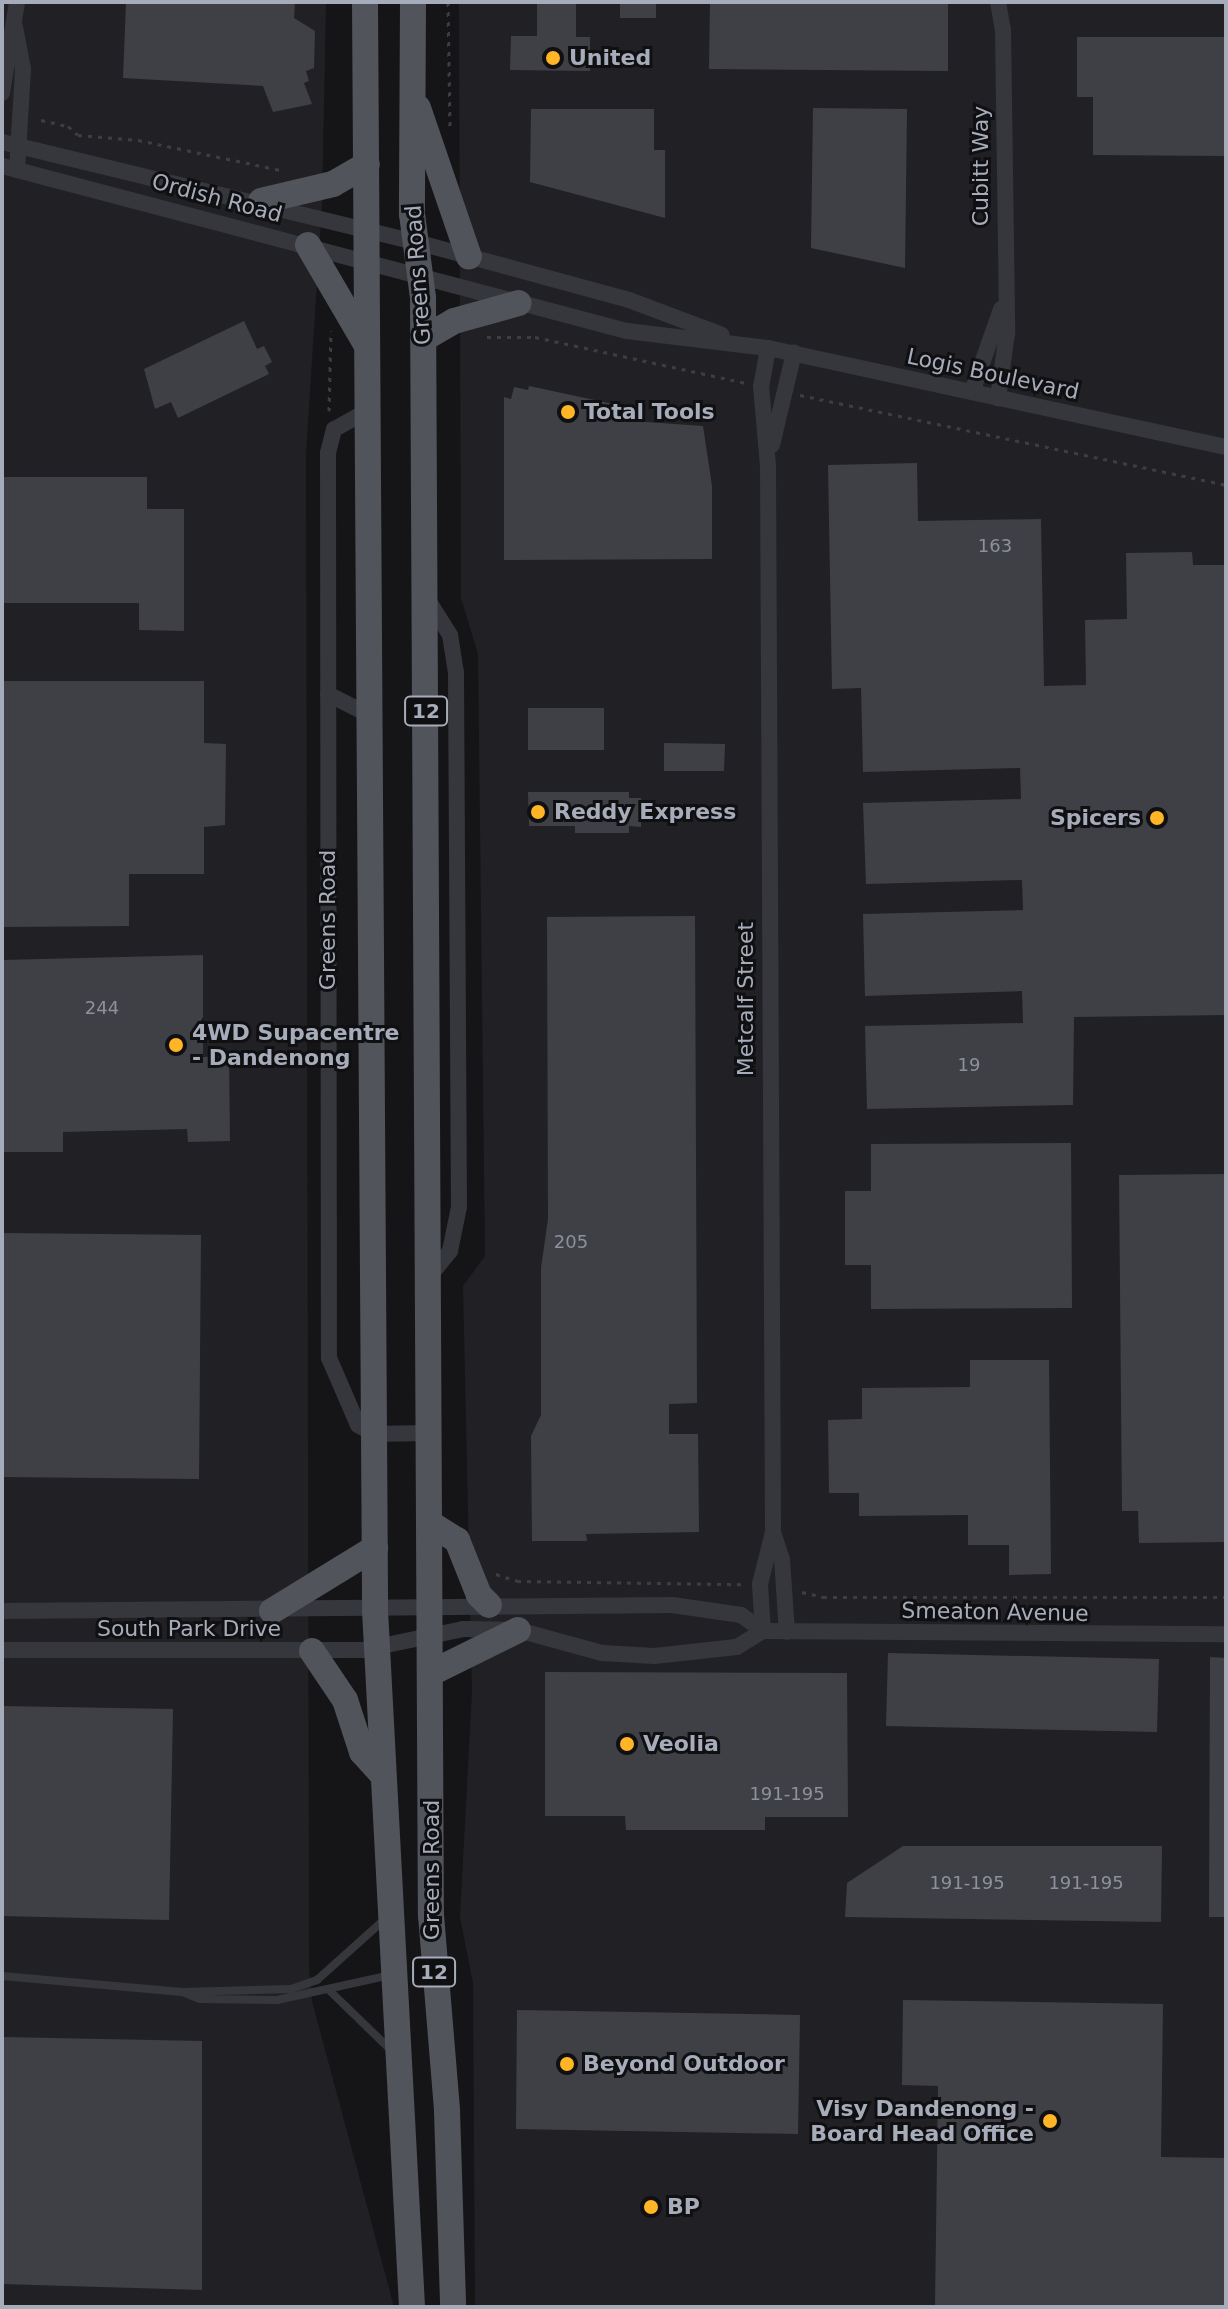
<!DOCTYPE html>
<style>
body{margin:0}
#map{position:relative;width:1228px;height:2309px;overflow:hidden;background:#151518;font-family:"DejaVu Sans",sans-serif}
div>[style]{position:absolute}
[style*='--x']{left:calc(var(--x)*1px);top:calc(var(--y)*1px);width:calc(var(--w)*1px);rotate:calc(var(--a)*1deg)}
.built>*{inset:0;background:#212125}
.building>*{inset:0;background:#3f4045}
.path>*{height:3px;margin-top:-1.5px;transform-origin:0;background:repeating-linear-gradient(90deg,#3c3e44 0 4px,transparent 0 10px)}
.service>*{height:8px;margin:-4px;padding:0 4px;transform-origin:4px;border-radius:4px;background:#36373d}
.minor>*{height:16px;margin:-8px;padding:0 8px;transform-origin:8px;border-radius:8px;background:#36373d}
.primary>*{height:26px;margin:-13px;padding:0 13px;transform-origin:13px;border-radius:13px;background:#52545c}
.dots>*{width:22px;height:22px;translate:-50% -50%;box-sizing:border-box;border:4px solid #101013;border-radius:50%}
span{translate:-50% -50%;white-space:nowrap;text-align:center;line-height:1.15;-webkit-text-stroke:6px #101013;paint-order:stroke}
.number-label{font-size:18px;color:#8c919c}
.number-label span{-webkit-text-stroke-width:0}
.shield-label span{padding:2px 6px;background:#101013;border:2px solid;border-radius:6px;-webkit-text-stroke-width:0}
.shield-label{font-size:20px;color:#a6acb9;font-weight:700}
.poi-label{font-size:22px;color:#a6acb9;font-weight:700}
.left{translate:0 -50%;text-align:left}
.right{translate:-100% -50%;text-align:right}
.street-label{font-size:22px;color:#a6acb9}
.frame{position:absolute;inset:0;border:4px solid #a6acb9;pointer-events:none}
</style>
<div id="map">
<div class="built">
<div style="clip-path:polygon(2px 2px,326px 2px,322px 205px,306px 454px,309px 1969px,312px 2001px,394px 2307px,2px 2307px)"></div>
<div style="clip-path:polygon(459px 2px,1226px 2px,1226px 2307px,475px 2307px,473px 1983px,460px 1917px,472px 1691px,463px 1286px,485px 1256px,478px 654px,461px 598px)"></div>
</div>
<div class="building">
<div style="clip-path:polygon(126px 2px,295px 2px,294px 18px,315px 31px,314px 68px,306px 71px,309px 81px,304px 83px,312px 104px,273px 112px,263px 86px,123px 78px)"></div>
<div style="clip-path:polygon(537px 2px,576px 2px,576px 37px,590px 37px,590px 71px,510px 70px,511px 36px,537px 36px)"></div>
<div style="clip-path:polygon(620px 2px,656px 2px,656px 18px,620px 18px)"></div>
<div style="clip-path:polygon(710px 2px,948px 2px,948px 71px,709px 69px)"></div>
<div style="clip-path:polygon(1077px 37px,1226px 37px,1226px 156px,1093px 155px,1093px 97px,1077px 97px)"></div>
<div style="clip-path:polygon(813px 108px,907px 109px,905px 268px,811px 248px)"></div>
<div style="clip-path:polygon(531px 109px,654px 109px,654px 150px,665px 150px,665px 218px,530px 182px)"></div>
<div style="clip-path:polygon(244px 321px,257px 349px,264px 346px,272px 362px,265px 366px,269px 374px,178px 418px,171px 402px,155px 409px,144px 369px)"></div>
<div style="clip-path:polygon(529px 386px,632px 408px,632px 421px,703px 426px,712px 486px,712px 559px,504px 560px,504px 397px,511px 399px,514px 387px,528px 390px)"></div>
<div style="clip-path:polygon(917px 463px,918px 521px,1041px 519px,1044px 686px,1086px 685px,1085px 620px,1127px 619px,1126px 553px,1192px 552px,1193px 565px,1226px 565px,1226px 1015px,1074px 1017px,1073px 1105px,867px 1109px,865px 1026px,1023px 1023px,1022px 991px,865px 996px,863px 914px,1023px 910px,1022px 880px,866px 884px,863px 803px,1021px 799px,1020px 768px,863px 772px,861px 688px,832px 689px,828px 465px)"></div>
<div style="clip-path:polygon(2px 477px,147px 477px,147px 509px,184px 509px,184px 631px,139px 630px,139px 603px,2px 603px)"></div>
<div style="clip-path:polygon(2px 681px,204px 681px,204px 743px,226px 744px,225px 825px,204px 827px,204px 874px,129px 874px,129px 926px,2px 927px)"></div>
<div style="clip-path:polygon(528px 708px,604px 708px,604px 750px,528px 750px)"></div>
<div style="clip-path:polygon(664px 743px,725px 744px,724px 771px,664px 771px)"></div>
<div style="clip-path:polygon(528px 792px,629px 792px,629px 798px,641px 798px,641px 827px,629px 826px,629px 833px,575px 833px,575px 826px,529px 826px)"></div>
<div style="clip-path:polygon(695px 916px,697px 1403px,669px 1404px,669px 1434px,698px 1434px,699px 1532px,586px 1534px,587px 1541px,532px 1541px,531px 1436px,541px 1415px,541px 1268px,548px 1219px,547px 917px)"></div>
<div style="clip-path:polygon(203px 955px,203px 1057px,229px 1056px,230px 1141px,188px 1142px,187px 1129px,63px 1132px,63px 1152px,2px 1152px,2px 960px)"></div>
<div style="clip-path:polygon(1071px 1143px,1072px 1308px,871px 1309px,871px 1265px,845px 1265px,845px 1191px,871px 1191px,871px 1144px)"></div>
<div style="clip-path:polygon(1226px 1174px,1226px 1542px,1139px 1543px,1138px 1511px,1122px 1511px,1119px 1175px)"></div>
<div style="clip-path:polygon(2px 1233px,201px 1235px,199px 1479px,2px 1477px)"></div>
<div style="clip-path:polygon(970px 1360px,1049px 1360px,1051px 1574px,1009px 1575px,1009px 1545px,968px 1545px,968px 1515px,859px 1516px,859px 1493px,829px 1493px,828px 1420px,862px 1419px,862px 1388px,970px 1387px)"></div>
<div style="clip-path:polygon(888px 1653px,1159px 1659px,1157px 1732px,886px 1726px)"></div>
<div style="clip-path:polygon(1210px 1657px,1226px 1658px,1226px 1917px,1209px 1917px)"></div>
<div style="clip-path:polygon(545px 1672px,847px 1673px,848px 1817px,765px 1817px,765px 1830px,626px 1830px,625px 1816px,545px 1816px)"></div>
<div style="clip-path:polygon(2px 1706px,173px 1709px,169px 1920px,2px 1916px)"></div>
<div style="clip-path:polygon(903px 1846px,1162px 1846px,1161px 1922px,845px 1917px,847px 1883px)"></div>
<div style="clip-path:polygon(903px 2000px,1163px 2004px,1161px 2157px,1226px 2158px,1226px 2307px,935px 2307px,938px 2086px,902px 2085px)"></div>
<div style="clip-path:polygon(517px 2010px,800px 2015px,798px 2134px,516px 2129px)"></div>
<div style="clip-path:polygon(2px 2037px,202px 2041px,202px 2290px,2px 2284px)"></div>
</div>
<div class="path">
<div style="--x:448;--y:2;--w:124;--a:89.1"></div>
<div style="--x:41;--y:120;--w:28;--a:13"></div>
<div style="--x:68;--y:126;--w:13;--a:42"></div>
<div style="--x:78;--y:135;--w:60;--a:4.8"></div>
<div style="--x:138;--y:140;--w:150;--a:11.9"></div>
<div style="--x:487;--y:337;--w:48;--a:0"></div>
<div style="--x:535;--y:337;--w:216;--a:12.3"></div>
<div style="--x:800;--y:395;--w:435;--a:11.9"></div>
<div style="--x:329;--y:411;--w:80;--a:-88.6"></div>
<div style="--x:496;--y:1574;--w:22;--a:18"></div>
<div style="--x:517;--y:1581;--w:226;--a:0.8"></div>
<div style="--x:802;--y:1592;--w:22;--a:13"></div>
<div style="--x:823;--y:1597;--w:403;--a:0"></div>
</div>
<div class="service">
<div style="--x:2;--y:1976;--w:181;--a:5.1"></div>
<div style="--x:182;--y:1992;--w:109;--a:-1.6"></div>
<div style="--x:291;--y:1989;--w:28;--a:-19"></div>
<div style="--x:317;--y:1980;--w:91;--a:-41.9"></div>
<div style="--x:331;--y:1992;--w:86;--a:44.1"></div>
<div style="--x:185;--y:1993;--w:16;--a:22"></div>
<div style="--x:200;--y:1999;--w:77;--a:0.7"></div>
<div style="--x:277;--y:2000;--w:117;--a:-12.4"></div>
</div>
<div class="minor">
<div style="--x:998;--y:2;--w:27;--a:80"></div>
<div style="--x:1003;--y:29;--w:304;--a:89.2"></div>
<div style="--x:1007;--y:333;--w:66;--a:97.9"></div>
<div style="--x:15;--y:27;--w:43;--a:79.2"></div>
<div style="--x:23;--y:69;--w:101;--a:93.4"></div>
<div style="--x:2;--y:93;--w:92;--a:-80.6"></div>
<div style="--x:2;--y:142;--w:426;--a:13.6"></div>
<div style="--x:416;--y:242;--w:221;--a:15.2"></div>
<div style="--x:629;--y:300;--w:99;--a:20.6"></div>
<div style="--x:2;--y:166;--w:646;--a:14.79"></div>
<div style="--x:627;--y:331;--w:142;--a:6.9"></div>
<div style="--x:768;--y:348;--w:469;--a:12.2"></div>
<div style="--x:768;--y:348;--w:39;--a:100"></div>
<div style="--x:761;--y:386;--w:80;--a:85"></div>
<div style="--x:768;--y:466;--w:1066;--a:89.73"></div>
<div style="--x:773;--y:1532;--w:28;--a:72"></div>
<div style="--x:782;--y:1559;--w:73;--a:86.1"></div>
<div style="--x:972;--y:392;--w:88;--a:-70.7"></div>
<div style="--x:367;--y:411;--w:38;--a:151"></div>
<div style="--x:334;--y:429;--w:25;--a:104"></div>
<div style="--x:328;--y:453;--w:905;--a:89.94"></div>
<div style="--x:329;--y:1358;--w:73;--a:66.6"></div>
<div style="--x:358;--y:1425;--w:18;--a:29"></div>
<div style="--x:374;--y:1434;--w:55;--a:-1"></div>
<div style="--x:772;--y:445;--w:95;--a:-76.6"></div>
<div style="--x:426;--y:597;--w:45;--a:57.7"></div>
<div style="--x:450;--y:635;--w:38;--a:81"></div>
<div style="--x:456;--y:673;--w:534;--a:89.68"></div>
<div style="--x:459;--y:1207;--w:45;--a:101.6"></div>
<div style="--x:450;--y:1251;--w:35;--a:129"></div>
<div style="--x:328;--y:694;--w:46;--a:27.1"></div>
<div style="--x:2;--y:1611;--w:670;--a:-0.51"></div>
<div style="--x:672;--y:1605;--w:70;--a:8.2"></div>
<div style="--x:741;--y:1615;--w:27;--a:36"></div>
<div style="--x:763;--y:1631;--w:47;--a:-93.7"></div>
<div style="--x:760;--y:1584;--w:54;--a:-76"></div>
<div style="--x:2;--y:1650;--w:360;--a:0"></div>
<div style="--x:362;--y:1650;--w:103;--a:-11.7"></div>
<div style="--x:463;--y:1629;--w:55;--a:1"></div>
<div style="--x:518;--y:1630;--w:87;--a:15.3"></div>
<div style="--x:602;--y:1653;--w:52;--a:3.3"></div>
<div style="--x:654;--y:1656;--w:83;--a:-6.2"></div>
<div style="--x:737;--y:1647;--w:31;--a:-32"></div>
<div style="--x:763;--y:1631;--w:463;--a:0.4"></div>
</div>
<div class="primary">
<div style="--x:365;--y:2;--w:1608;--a:89.64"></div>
<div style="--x:375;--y:1610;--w:698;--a:86.96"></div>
<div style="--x:413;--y:2;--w:212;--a:90.3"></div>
<div style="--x:412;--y:214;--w:85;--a:82.5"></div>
<div style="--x:423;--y:298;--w:1617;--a:89.72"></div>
<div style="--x:431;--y:1915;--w:197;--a:85.3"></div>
<div style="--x:447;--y:2111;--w:196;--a:88.2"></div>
<div style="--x:418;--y:108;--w:157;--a:71.1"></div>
<div style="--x:261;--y:201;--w:74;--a:-13.3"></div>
<div style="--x:333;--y:184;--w:39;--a:-30"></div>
<div style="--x:308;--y:245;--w:117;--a:59.7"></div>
<div style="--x:423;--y:339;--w:36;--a:-30"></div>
<div style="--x:454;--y:321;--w:67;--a:-15.5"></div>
<div style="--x:431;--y:1524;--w:31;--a:32"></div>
<div style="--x:457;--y:1540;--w:59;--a:68.2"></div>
<div style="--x:479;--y:1595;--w:14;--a:45"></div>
<div style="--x:272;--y:1611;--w:121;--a:-31.5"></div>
<div style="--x:312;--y:1651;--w:59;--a:56"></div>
<div style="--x:345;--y:1700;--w:55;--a:71.9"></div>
<div style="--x:362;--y:1752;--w:30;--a:48"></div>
<div style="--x:431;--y:1673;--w:97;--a:-26.3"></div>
</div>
<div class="dots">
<div style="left:553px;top:58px;background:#ffb526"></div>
<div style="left:568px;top:412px;background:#ffb526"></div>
<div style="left:538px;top:812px;background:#ffb526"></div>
<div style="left:1157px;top:818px;background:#ffb526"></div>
<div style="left:176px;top:1045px;background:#ffb526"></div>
<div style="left:627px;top:1744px;background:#ffb526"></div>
<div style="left:567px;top:2064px;background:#ffb526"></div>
<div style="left:1050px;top:2121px;background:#ffb526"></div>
<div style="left:651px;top:2207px;background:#ffb526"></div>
</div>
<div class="number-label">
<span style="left:995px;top:546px">163</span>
<span style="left:102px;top:1008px">244</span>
<span style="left:969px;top:1065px">19</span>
<span style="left:571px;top:1242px">205</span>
<span style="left:787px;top:1794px">191-195</span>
<span style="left:967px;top:1883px">191-195</span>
<span style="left:1086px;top:1883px">191-195</span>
</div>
<div class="shield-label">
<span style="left:426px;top:711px">12</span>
<span style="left:434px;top:1972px">12</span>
</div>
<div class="poi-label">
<span class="left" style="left:569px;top:58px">United</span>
<span class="left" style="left:584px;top:412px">Total Tools</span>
<span class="left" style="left:554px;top:812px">Reddy Express</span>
<span class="right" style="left:1141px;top:818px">Spicers</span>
<span class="left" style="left:192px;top:1045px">4WD Supacentre<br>- Dandenong</span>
<span class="left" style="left:643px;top:1744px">Veolia</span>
<span class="left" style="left:583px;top:2064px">Beyond Outdoor</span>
<span class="right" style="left:1034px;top:2121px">Visy Dandenong -<br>Board Head Office</span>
<span class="left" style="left:667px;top:2207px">BP</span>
</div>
<div class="street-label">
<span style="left:981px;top:166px;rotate:-90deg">Cubitt Way</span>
<span style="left:217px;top:198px;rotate:15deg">Ordish Road</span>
<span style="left:418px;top:275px;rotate:-94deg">Greens Road</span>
<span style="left:993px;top:374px;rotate:12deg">Logis Boulevard</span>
<span style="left:328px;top:920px;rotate:-90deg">Greens Road</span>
<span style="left:746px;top:999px;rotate:-90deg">Metcalf Street</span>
<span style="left:995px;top:1612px;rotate:1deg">Smeaton Avenue</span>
<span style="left:189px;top:1629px">South Park Drive</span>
<span style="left:432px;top:1870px;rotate:-90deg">Greens Road</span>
</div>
<div class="frame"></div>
</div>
